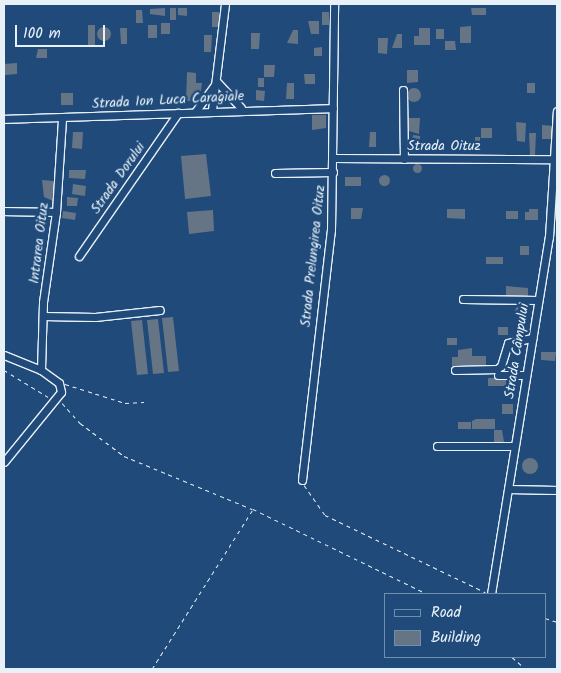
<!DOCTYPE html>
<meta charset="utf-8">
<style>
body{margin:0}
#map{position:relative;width:561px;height:673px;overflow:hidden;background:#1f4a7a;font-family:Kalam,sans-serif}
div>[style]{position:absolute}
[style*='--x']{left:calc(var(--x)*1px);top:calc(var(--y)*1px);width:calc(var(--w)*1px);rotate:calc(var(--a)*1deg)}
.building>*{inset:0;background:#667586}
.round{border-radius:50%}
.path>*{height:1px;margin-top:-0.5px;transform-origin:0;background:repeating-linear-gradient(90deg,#e8f1f8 0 4px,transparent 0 8px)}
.roads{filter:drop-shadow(1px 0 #e8f1f8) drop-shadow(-1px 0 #e8f1f8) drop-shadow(0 1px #e8f1f8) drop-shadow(0 -1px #e8f1f8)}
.minor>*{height:7px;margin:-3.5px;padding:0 3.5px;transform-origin:3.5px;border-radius:3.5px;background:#1f4a7a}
span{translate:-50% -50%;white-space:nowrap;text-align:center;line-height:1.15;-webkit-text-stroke:5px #1f4a7a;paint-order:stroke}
.street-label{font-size:14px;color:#e8f1f8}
.frame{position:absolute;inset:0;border:5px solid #e8f1f8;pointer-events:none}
.legend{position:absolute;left:384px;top:593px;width:162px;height:65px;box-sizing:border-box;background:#1f4a7a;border:1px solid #6f8dac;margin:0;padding:6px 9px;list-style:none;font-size:15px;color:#e8f1f8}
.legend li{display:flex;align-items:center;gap:10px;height:25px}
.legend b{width:25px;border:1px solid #6f8dac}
.scale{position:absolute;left:15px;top:25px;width:90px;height:22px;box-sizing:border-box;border:2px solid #e8f1f8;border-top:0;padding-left:6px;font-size:15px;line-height:18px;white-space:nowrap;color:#e8f1f8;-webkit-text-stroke:4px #1f4a7a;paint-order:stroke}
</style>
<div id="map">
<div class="building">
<div style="clip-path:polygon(165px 8px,165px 16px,150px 14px,150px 9px)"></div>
<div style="clip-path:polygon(170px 8px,176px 8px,176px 20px,170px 20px)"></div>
<div style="clip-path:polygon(178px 8px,187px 8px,187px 16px,178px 15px)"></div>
<div style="clip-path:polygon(471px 8px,486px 8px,486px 15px,472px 15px)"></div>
<div style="clip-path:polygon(136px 10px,142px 10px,143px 23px,136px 23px)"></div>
<div style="clip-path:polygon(212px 12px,219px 12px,219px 27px,212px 27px)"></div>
<div style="clip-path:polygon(322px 12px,329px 12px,329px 25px,322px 25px)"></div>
<div style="clip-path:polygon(308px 21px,319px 21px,319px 34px,311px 34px)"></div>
<div style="clip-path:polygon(161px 23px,170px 23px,170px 34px,161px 34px)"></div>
<div style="clip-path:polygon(88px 25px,95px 25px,95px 45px,88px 45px)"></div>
<div style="clip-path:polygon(148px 25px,157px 25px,157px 38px,148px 38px)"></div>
<div style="clip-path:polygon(471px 26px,471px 43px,460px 43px,460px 27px)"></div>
<div class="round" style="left:97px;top:27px;width:14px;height:14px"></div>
<div style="clip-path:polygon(120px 28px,127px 28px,127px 44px,121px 44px)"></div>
<div style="clip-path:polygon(419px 28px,430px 28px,430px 45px,414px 45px,414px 36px,419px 36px)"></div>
<div style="clip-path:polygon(436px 29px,444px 29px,444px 39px,436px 39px)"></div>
<div style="clip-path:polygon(293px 30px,298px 30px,298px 44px,287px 43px)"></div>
<div style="clip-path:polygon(251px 33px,260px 33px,259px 49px,251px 49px)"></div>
<div style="clip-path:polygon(397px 34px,402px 34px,402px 48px,392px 48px)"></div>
<div style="clip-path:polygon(204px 35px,212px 35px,211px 52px,204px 52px)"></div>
<div style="clip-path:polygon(378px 38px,388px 38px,387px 54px,378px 53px)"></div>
<div style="clip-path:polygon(445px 41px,455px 41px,456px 50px,445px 50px)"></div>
<div style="clip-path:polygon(322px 47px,322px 56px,314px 56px,314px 48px)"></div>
<div style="clip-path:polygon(38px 49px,47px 49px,47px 58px,36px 58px)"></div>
<div style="clip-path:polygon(17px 63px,17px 74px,5px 75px,4px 64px)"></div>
<div style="clip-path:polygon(264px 65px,275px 65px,274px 77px,264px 77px)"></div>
<div style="clip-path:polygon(407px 70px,418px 70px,418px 82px,407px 83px)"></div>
<div style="clip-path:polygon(187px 72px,196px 73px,196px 83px,202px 83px,201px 91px,196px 91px,195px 101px,186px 101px)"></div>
<div style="clip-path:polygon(304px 74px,315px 74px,315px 84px,305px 84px)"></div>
<div style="clip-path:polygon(258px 78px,264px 78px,264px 87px,258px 87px)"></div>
<div style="clip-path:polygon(287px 83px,294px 83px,294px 99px,286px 99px)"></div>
<div style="clip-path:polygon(527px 83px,535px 83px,535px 93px,527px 93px)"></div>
<div class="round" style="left:407px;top:88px;width:14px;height:14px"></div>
<div style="clip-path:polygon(256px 90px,265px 91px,264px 101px,256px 100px)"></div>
<div style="clip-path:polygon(61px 93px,73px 93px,73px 105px,61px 105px)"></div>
<div style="clip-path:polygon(312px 115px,326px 115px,326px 128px,312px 130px)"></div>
<div style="clip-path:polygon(409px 118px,420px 118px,419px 134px,409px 131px)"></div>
<div style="clip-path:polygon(516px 122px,526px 123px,525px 142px,517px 141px)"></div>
<div style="clip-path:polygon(542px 125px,554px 126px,554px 139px,542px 139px)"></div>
<div style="clip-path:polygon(481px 128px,492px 128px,492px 138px,481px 138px)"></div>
<div style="clip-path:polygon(73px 132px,83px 132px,82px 149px,72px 148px)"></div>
<div style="clip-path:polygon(370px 132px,376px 132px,376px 147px,369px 147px)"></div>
<div style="clip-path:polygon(529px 133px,536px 133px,535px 156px,530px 156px)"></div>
<div style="clip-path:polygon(413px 135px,420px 136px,420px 149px,409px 149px)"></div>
<div style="clip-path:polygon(475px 137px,480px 137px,480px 152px,475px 152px)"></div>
<div style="clip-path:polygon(206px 154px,211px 196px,185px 199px,181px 156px)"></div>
<div class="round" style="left:412.5px;top:163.5px;width:9px;height:9px"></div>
<div style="clip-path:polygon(69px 170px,86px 170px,85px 179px,69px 178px)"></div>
<div class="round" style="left:378.5px;top:174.5px;width:11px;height:11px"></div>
<div style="clip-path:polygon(345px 177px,361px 177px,361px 186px,345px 186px)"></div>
<div style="clip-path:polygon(42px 180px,54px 181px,53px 201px,44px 197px)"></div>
<div style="clip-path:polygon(73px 184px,86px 186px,85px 196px,72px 194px)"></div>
<div style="clip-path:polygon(67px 197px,78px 198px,77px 206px,67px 206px)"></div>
<div style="clip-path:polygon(351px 208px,363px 208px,361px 219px,351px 219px)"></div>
<div style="clip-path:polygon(447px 209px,465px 209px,465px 219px,447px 218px)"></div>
<div style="clip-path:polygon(529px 209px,538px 209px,538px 220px,525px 220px,525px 212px,529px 212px)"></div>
<div style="clip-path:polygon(213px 210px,214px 231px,189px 234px,187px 212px)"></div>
<div style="clip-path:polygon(63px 211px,76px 213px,75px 220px,62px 218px)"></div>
<div style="clip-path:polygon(506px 211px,518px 211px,518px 219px,506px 219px)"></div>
<div style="clip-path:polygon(520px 246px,529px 246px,529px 255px,520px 255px)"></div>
<div style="clip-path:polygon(486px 257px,503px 257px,503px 264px,486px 264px)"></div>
<div style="clip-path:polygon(506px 286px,528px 288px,528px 297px,506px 297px)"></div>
<div class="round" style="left:514.5px;top:305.5px;width:11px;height:11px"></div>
<div style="clip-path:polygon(173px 317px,179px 371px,168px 372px,162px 318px)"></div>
<div style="clip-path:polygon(158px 319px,164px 373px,153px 374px,147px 320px)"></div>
<div style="clip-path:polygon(142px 320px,148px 374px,137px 375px,131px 321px)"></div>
<div style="clip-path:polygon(498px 327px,508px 327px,508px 335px,498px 335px)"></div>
<div style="clip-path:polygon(447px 338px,457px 338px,457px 345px,447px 345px)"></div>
<div style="clip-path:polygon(472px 348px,472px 356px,486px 356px,486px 365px,452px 366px,452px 357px,458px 357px,458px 350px)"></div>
<div style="clip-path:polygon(541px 352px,556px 352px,555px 361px,541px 360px)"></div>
<div style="clip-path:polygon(488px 378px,506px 378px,506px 386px,488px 386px)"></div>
<div style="clip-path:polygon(502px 404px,513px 404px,513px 414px,502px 414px)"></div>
<div style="clip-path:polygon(476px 419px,495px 419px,495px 429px,472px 429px,472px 421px)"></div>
<div style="clip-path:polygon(458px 422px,471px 422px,471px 429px,458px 429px)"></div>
<div style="clip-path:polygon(494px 430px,502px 430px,504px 442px,494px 442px)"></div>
<div class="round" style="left:522px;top:458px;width:16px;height:16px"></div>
</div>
<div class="path">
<div style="--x:4;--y:370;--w:52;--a:31.5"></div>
<div style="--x:65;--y:384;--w:63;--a:17.6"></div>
<div style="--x:125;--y:403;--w:19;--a:-3"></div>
<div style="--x:62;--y:403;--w:27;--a:48"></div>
<div style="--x:80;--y:423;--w:55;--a:36.9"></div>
<div style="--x:124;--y:456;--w:139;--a:22.5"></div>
<div style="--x:304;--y:485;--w:37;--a:55"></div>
<div style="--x:325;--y:515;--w:178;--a:25.7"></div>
<div style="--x:545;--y:618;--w:13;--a:18"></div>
<div style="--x:512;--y:657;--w:18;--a:41"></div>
<div style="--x:152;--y:669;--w:189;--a:-57.7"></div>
<div style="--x:253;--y:509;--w:194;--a:26"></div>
</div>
<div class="roads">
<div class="minor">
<div style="--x:217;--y:82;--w:35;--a:47"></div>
<div style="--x:403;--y:90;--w:69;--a:89.2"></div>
<div style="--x:212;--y:110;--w:107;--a:-83"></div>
<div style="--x:195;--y:112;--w:34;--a:-54"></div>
<div style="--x:4;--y:119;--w:329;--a:-1.9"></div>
<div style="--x:334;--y:158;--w:220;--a:0.3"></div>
<div style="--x:275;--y:173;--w:58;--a:-1"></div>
<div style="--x:4;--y:211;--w:52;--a:1.1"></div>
<div style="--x:79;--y:256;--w:174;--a:-55.3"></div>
<div style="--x:463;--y:299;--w:75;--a:0.8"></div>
<div style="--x:43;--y:316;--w:52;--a:1.1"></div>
<div style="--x:95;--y:317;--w:65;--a:-6.1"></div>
<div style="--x:4;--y:355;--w:40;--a:22"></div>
<div style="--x:41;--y:370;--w:22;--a:36"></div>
<div style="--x:59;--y:383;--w:9;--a:77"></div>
<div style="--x:61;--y:392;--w:90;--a:129.2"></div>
<div style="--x:41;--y:370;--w:68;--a:-88.3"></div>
<div style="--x:43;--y:302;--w:91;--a:-81.8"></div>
<div style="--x:56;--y:212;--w:94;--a:-86.3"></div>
<div style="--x:455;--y:370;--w:42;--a:-1.4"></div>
<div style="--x:497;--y:369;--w:5;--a:-37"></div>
<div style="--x:501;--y:366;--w:24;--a:-73"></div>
<div style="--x:508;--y:343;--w:25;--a:-12"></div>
<div style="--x:498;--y:375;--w:28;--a:0"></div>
<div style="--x:437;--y:446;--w:77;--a:0"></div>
<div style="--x:302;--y:480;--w:252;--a:-83.4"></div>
<div style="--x:331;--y:230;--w:226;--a:-89.2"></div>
<div style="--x:508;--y:489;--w:49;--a:1.2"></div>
<div style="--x:491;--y:594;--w:362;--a:-80.8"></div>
<div style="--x:549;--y:237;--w:126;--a:-86.4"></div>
</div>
</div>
<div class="street-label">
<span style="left:168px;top:100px;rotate:-3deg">Strada Ion Luca Caragiale</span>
<span style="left:444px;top:146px">Strada Oituz</span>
<span style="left:118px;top:178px;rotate:-55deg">Strada Dorului</span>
<span style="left:39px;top:243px;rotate:-83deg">Intrarea Oituz</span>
<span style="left:313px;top:256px;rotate:-84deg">Strada Prelungirea Oituz</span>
<span style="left:517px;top:351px;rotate:-81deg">Strada Câmpului</span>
</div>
<div class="frame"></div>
<ul class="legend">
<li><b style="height:6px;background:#1f4a7a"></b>Road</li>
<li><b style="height:14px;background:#667586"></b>Building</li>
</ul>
<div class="scale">100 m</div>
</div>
